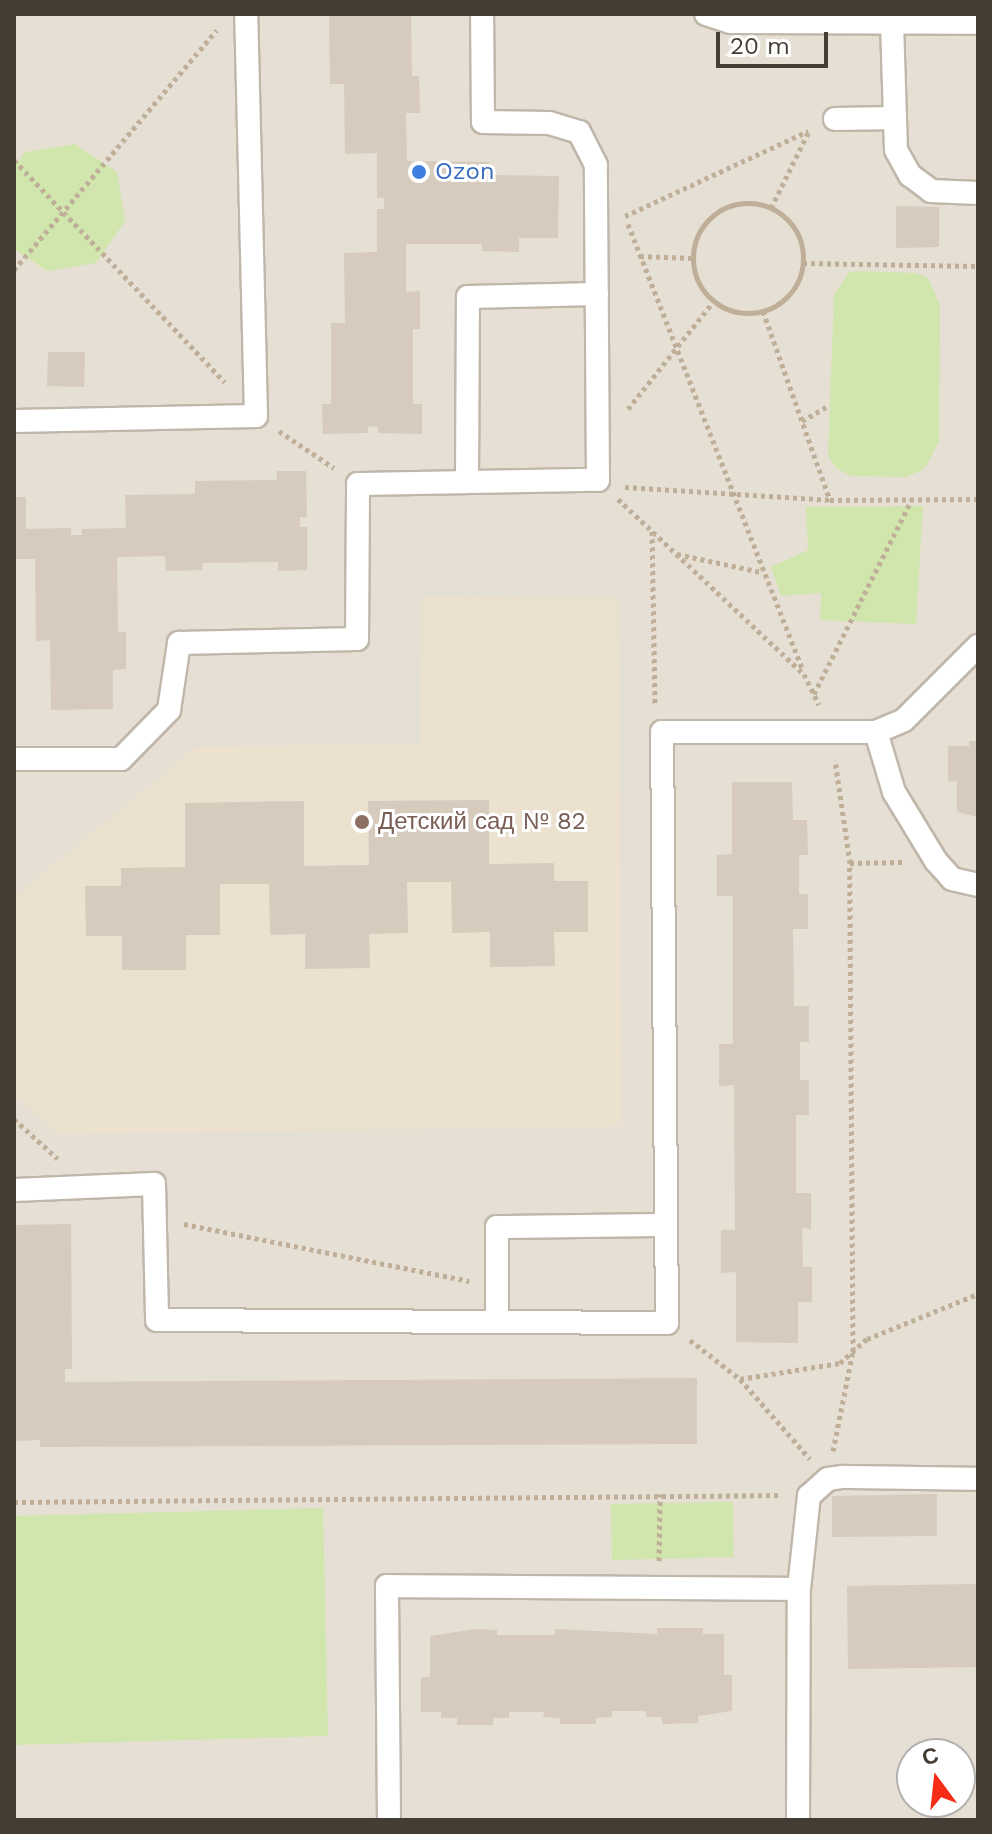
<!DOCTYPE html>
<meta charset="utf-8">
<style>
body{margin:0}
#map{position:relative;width:992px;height:1834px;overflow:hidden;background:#f2ede4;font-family:"Work Sans",sans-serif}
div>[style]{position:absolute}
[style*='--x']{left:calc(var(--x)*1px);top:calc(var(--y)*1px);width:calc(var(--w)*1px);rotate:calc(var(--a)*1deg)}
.residential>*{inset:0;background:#e6dfd3}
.education>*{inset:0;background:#ebe1ce}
.green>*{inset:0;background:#d0e6ad}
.building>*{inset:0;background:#d6cbbd}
.path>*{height:5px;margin-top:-2.5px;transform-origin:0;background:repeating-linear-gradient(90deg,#bfaf99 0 4px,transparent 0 8px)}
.path>.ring{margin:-2.5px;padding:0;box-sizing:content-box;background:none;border:5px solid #bfaf99;border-radius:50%}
.roads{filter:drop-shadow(2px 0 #c0b7aa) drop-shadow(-2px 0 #c0b7aa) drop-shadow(0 2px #c0b7aa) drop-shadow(0 -2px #c0b7aa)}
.service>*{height:22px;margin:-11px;padding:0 11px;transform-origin:11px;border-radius:11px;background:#fff}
.dots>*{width:22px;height:22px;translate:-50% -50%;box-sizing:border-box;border:4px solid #fff;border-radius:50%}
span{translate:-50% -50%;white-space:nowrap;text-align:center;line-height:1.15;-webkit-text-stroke:6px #fff;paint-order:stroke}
.shop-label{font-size:24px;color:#366cbe}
.left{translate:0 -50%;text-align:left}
.education-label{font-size:24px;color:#785e54}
.frame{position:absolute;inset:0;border:16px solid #443d34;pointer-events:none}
.north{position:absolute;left:896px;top:1738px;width:80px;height:80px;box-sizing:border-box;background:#fff;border:2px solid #b4b1ae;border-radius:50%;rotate:345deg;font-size:22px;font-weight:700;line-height:32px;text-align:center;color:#443d34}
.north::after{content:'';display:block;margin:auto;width:28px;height:36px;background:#f72c16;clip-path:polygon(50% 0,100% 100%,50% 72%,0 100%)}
.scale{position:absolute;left:716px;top:32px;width:112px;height:36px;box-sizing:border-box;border:4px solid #443d34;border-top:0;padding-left:10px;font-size:24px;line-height:28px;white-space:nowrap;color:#443d34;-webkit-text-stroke:6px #fff;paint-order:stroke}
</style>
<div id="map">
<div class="residential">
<div style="clip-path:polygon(evenodd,14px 14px,978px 14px,978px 1820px,14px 1820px,14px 14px,912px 1754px,960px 1754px,960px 1802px,912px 1802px,912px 1754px)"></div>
</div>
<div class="education">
<div style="clip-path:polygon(422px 597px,618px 598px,622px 1126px,57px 1134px,14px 1095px,14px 897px,197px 747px,421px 744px)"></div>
</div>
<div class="green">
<div style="clip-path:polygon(75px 144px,117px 172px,125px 221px,96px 263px,47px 271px,14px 249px,14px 168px,25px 152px)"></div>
<div style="clip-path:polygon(862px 271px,915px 273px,928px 278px,940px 306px,939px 442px,924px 469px,906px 477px,851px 476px,836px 468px,828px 455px,834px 295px,849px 272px)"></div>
<div style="clip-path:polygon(923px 506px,916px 624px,820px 620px,821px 593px,781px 596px,771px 567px,808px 550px,806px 507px)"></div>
<div style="clip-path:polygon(733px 1502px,734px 1557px,612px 1560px,611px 1504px)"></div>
<div style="clip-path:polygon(323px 1508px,328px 1736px,14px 1745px,14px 1516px)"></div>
</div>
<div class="building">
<div style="clip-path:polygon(329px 14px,411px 14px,412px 76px,419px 76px,420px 113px,406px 113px,407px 161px,489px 162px,489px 175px,559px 176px,558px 238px,519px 238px,519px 252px,482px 251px,482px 244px,406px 244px,406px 292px,420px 291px,420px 329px,413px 329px,413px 404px,422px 404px,422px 434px,378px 433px,378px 427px,368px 426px,368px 433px,323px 434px,322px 404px,331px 404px,331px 323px,345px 323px,344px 253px,377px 252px,377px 209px,384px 209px,384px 198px,377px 198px,377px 153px,345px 154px,344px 84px,330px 84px)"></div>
<div style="clip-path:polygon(896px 206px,939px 207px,939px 247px,896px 248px)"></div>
<div style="clip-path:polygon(48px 352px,85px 352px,84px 387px,47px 386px)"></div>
<div style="clip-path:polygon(277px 471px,306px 471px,307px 517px,300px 517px,300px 527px,307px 527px,307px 570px,278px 571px,278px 562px,202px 563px,203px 570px,166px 571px,165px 556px,117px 557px,118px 632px,126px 632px,126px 669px,113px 670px,113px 709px,51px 710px,50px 640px,36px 641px,35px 559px,14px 559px,14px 497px,26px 497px,26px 529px,71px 528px,71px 535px,82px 535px,82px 529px,126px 528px,125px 495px,195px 494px,195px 481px,277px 480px)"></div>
<div style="clip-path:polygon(969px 741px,978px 741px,978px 817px,957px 812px,957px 781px,948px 782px,948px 746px,969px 746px)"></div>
<div style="clip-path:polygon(732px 782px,792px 782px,793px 820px,807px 820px,808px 855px,799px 855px,799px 894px,808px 894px,808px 929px,793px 929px,794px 1006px,809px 1006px,809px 1042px,800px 1042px,800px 1080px,809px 1080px,809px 1115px,796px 1115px,796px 1193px,811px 1193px,811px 1229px,802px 1228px,803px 1267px,812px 1267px,812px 1302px,798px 1302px,798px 1343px,736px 1342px,736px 1272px,721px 1273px,721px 1230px,735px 1230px,734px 1085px,719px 1086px,719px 1044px,733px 1044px,733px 896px,717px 896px,717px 855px,732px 854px)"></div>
<div style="clip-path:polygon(489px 800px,489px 864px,554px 863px,554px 881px,588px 881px,588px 932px,554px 932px,555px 966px,490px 967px,490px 932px,452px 933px,451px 882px,407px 882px,408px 933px,369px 934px,370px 968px,305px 969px,305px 934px,270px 935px,269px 884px,220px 884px,220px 935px,186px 935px,186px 970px,122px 970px,122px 936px,86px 936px,85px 886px,121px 886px,121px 868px,185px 867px,185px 803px,304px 801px,304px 866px,369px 865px,368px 801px)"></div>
<div style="clip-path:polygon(71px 1224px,72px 1369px,65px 1369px,65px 1382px,697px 1378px,697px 1444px,40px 1447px,40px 1440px,14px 1441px,14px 1225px)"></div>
<div style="clip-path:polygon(937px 1494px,937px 1536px,832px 1537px,832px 1496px)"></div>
<div style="clip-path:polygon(978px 1584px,978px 1667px,848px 1669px,847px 1586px)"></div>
<div style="clip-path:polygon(657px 1628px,703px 1628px,703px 1634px,724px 1634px,724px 1675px,732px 1675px,732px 1711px,698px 1716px,698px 1723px,662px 1724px,662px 1717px,646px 1717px,646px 1711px,612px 1711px,612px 1717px,596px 1718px,596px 1724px,560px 1724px,560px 1718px,543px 1717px,544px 1712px,509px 1712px,509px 1718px,493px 1718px,493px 1725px,457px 1725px,457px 1718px,441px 1718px,441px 1712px,421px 1712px,421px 1677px,430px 1677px,430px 1636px,475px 1629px,497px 1630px,497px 1635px,554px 1635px,555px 1629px,657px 1634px)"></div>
</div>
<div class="path">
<div style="--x:14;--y:160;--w:306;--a:46.5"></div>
<div class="ring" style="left:693px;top:203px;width:105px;height:105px"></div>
<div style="--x:771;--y:208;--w:86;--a:-63.7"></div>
<div style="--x:625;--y:216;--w:202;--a:-24.9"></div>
<div style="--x:628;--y:224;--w:478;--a:68.6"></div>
<div style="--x:640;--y:256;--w:52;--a:2.2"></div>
<div style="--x:803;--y:263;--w:175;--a:1"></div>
<div style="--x:14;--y:270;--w:314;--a:-49.8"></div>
<div style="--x:763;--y:311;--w:201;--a:70.5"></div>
<div style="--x:628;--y:409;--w:137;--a:-51.5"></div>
<div style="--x:802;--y:421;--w:28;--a:-30"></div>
<div style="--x:279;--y:431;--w:66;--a:33.9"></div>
<div style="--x:625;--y:487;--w:205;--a:3.6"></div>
<div style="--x:830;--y:500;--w:148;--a:-0.4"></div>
<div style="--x:618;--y:499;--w:255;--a:43.3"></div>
<div style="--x:804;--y:674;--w:34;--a:64"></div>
<div style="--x:652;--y:531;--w:173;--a:89"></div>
<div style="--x:677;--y:554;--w:86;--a:12.1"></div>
<div style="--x:814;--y:694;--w:218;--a:-63.3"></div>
<div style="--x:850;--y:863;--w:55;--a:-1"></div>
<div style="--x:14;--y:1119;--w:59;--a:42.3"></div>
<div style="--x:184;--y:1224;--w:291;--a:11.3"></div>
<div style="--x:690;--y:1340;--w:63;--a:38"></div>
<div style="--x:740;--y:1379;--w:106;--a:48.8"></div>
<div style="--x:740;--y:1379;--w:101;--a:-9.1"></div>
<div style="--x:840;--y:1363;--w:36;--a:-42"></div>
<div style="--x:867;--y:1339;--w:120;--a:-22.1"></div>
<div style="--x:833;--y:1451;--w:102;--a:-78.7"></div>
<div style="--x:853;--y:1351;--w:488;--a:-90.4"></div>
<div style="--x:850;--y:863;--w:104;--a:-98.3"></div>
<div style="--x:14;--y:1502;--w:767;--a:-0.52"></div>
<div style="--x:659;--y:1561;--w:67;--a:-89.1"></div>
</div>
<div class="roads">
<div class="service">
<div style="--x:706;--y:14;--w:26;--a:18"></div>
<div style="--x:731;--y:22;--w:247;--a:0.2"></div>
<div style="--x:892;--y:23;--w:127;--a:88.2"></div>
<div style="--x:896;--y:150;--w:29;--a:61"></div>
<div style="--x:910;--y:175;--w:26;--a:37"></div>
<div style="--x:931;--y:191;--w:47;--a:2.4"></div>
<div style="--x:835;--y:119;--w:60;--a:-1"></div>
<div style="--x:14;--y:421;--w:242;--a:-1.2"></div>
<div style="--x:256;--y:416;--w:402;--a:-91.4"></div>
<div style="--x:467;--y:482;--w:185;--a:-89.7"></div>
<div style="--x:468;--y:297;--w:129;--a:-1.3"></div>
<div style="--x:876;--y:732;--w:30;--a:-23"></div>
<div style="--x:904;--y:720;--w:105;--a:-45"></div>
<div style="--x:14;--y:759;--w:107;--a:0"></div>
<div style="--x:121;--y:759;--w:69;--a:-45.6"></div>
<div style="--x:169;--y:710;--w:68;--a:-81.5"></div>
<div style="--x:179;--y:643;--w:178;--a:-1.3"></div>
<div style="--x:357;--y:639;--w:155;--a:-89.6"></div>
<div style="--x:358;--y:484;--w:240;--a:-1"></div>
<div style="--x:598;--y:480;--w:315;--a:-90.4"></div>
<div style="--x:596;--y:165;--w:37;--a:-117"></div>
<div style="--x:579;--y:132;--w:31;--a:-163"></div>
<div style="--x:549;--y:123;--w:66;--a:-179.1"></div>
<div style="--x:483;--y:122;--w:108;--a:-90.5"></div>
<div style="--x:14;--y:1190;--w:140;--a:-2.5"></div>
<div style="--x:154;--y:1184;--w:136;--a:88.7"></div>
<div style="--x:157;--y:1320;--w:510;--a:0.34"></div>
<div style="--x:667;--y:1323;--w:591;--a:-90.48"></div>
<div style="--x:662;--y:732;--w:214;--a:0"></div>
<div style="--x:876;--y:732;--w:63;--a:73.3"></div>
<div style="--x:894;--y:792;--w:81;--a:58.7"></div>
<div style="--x:936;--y:861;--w:24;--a:48"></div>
<div style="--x:952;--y:879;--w:27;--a:13"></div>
<div style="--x:497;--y:1322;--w:95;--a:-90"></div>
<div style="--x:497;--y:1227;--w:169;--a:-0.7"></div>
<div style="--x:389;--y:1820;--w:234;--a:-90.5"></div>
<div style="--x:387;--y:1586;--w:412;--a:0.4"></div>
<div style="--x:798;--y:1820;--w:231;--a:-89.8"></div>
<div style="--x:799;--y:1589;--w:94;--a:-83.9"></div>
<div style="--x:809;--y:1496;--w:25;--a:-42"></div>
<div style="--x:828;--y:1479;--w:15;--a:-8"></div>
<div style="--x:843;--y:1477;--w:135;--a:0.8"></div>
</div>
</div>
<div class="dots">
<div style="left:419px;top:172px;background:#3f7fe0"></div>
<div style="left:362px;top:822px;background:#8d6e63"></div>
</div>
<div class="shop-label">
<span class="left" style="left:435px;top:172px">Ozon</span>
</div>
<div class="education-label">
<span class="left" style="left:378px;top:822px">Детский сад № 82</span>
</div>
<div class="frame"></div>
<div class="north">С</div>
<div class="scale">20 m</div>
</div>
